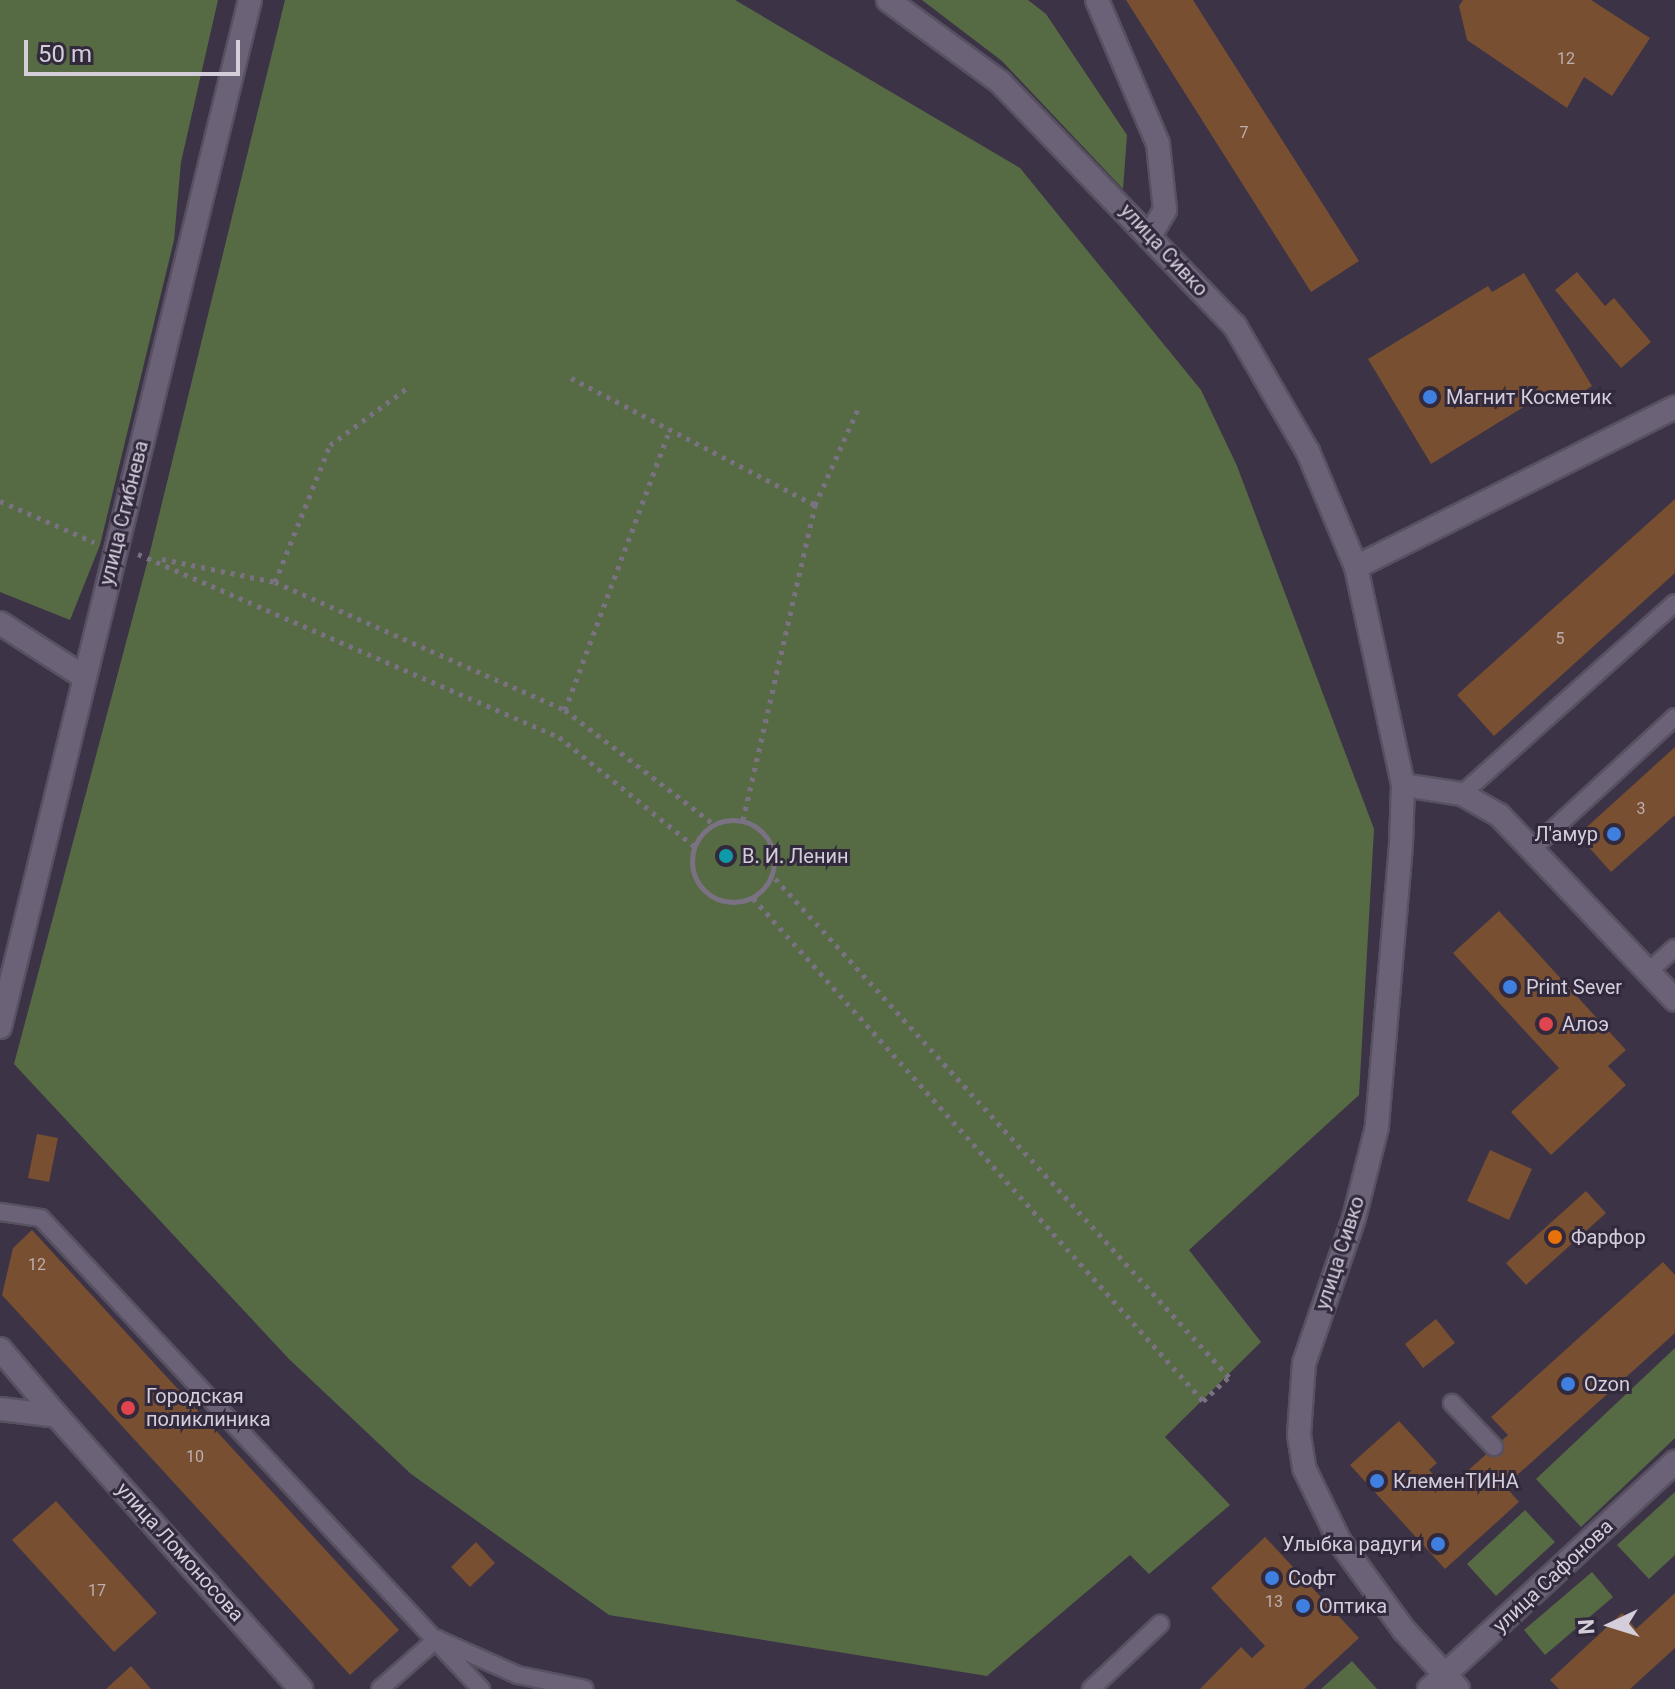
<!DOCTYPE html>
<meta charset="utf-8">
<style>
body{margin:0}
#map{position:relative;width:1675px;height:1689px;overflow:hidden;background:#3c3347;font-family:Roboto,sans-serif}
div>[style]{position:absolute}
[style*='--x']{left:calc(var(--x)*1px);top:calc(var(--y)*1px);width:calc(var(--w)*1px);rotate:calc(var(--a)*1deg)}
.green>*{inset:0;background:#566b43}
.building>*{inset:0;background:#784f30}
.path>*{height:5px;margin-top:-2.5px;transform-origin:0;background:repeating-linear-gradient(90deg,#7a7283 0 4px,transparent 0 10px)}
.path>.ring{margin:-2.5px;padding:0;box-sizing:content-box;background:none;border:5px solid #7a7283;border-radius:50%}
.roads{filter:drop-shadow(2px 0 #585161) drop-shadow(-2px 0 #585161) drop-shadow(0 2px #585161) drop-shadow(0 -2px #585161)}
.service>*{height:16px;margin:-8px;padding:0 8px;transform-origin:8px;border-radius:8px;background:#6b6278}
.pedestrian>*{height:22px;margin:-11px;padding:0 11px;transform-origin:11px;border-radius:11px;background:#6b6278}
.minor>*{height:22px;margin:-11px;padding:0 11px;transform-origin:11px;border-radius:11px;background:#6b6278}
.tertiary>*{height:22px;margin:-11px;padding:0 11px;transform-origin:11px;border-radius:11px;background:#6b6278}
.dots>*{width:22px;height:22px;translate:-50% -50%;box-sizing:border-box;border:4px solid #32293c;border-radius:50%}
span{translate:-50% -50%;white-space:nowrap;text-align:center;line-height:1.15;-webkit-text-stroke:6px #32293c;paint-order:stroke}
.number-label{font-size:16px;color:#bdaeb0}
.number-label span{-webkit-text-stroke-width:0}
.street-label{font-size:20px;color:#d4cedb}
.poi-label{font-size:20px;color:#d4cedb}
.left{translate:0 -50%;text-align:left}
.right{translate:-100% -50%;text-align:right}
.north{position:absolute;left:1571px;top:1585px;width:80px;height:80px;-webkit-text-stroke:6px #32293c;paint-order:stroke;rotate:266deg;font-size:22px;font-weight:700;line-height:32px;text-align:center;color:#d4cedb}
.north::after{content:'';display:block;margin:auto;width:28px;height:36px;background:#d4cedb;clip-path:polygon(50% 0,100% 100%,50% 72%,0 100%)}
.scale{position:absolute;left:24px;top:40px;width:216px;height:36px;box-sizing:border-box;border:4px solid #d4cedb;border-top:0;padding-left:10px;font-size:24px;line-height:28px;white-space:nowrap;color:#d4cedb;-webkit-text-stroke:6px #32293c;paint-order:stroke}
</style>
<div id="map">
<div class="green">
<div style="clip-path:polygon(0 0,218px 0,181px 162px,174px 240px,100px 545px,70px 620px,0 592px)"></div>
<div style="clip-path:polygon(285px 0,735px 0,1020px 168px,1201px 390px,1237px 466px,1374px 829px,1359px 1095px,1189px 1250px,1261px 1342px,1165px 1437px,1230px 1505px,1149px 1574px,1130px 1555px,987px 1676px,609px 1615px,411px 1474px,289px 1359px,14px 1064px,149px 556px)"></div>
<div style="clip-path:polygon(922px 0,1028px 0,1046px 14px,1127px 135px,1123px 189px,1002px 61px)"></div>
<div style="clip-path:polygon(1675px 1348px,1675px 1438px,1581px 1527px,1536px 1479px)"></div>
<div style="clip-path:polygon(1675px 1492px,1675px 1555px,1649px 1579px,1617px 1545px)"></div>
<div style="clip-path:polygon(1525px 1510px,1555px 1542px,1496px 1596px,1467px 1564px)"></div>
<div style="clip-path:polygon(1592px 1572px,1613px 1597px,1545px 1655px,1524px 1630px)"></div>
<div style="clip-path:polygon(1352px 1661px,1377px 1689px,1321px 1689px)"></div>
</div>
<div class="building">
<div style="clip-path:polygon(1126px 0,1193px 0,1359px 261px,1311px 292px)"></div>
<div style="clip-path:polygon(1463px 0,1591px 0,1650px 38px,1612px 96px,1584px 77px,1567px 108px,1467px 40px,1459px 6px)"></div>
<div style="clip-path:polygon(1577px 272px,1605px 306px,1614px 298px,1651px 342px,1621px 368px,1555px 290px)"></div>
<div style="clip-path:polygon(1524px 273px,1592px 386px,1561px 406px,1551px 390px,1431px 464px,1368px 359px,1488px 286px,1492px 292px)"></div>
<div style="clip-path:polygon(1675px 499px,1675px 573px,1494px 736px,1457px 695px)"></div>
<div style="clip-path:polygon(1675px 747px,1675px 815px,1611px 872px,1578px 835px)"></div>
<div style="clip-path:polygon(1499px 911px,1626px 1050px,1608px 1066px,1626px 1085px,1551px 1155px,1511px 1112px,1559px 1068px,1453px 953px)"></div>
<div style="clip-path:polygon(37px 1134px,58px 1138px,49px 1182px,28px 1178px)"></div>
<div style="clip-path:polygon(1490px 1150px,1532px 1169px,1509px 1220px,1467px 1201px)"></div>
<div style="clip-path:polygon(1586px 1191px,1606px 1213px,1526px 1285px,1506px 1263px)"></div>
<div style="clip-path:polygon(32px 1230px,399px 1630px,350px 1675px,2px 1295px,13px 1248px)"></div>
<div style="clip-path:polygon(1663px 1262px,1675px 1275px,1675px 1333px,1505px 1486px,1519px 1502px,1445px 1569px,1350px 1465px,1399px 1421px,1437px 1463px,1429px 1470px,1447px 1489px,1508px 1435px,1491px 1417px)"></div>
<div style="clip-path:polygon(1436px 1319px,1455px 1343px,1423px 1368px,1405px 1344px)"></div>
<div style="clip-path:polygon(56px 1501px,157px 1613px,114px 1652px,12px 1540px)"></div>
<div style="clip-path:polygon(1265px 1537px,1359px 1638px,1304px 1689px,1200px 1689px,1241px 1647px,1252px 1658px,1265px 1646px,1211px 1588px)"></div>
<div style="clip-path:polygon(476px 1542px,495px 1563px,470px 1587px,451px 1567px)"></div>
<div style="clip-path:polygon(1675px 1593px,1675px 1648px,1630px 1689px,1559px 1689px,1550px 1680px,1622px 1613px,1636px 1629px)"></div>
<div style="clip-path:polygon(131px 1666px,151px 1689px,106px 1689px)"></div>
</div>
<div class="path">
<div style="--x:571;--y:378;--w:275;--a:27.5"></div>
<div style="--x:0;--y:501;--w:103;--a:23.6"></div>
<div style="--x:138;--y:554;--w:459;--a:23.5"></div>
<div style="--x:559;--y:737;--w:174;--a:38.9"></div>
<div style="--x:162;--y:559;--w:115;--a:11.5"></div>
<div style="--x:275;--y:582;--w:317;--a:23.8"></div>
<div style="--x:565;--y:710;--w:190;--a:37.5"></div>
<div style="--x:275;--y:582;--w:148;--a:-68.1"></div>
<div style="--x:330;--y:445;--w:96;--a:-36.5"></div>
<div style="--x:565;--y:710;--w:300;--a:-69.5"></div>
<div style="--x:743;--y:820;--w:323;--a:-77.1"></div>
<div style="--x:815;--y:505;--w:105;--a:-65.9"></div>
<div class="ring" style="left:692px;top:820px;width:77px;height:77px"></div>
<div style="--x:753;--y:898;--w:675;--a:48.18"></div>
<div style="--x:1203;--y:1401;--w:35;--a:-43"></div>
<div style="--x:1229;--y:1377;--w:679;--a:-132.31"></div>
</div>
<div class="roads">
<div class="service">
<div style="--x:1462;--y:794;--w:286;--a:-41.9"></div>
<div style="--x:1533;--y:848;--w:193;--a:-42.7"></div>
<div style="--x:1648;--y:972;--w:36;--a:-42"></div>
<div style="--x:0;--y:1212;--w:41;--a:8.3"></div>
<div style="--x:41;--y:1218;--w:645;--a:46.95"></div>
<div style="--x:1452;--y:1403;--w:61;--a:46.3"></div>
<div style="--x:380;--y:1689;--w:76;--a:-41.3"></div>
<div style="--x:437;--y:1639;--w:89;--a:24"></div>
<div style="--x:518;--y:1675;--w:68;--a:11.8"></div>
<div style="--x:1091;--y:1689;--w:95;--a:-43.3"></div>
</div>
<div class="pedestrian">
<div style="--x:1429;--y:1689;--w:335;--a:-42.7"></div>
</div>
<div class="minor">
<div style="--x:1097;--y:0;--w:156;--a:67"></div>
<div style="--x:1158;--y:144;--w:66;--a:83.9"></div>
<div style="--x:1165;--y:210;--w:28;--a:120"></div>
<div style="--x:1356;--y:567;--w:357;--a:-26.6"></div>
<div style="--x:0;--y:623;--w:100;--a:32.7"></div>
<div style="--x:1403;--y:785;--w:60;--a:8.7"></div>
<div style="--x:1462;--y:794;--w:43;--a:29.6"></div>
<div style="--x:1499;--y:815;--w:255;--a:46.4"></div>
<div style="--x:0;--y:1349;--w:88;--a:49.6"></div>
</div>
<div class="tertiary">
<div style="--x:888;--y:0;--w:139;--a:36.2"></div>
<div style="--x:1000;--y:82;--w:339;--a:46.1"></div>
<div style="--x:1235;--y:326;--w:146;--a:59.9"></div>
<div style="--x:1308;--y:452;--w:125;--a:67.3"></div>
<div style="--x:1356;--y:567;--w:223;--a:77.8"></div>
<div style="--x:1403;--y:785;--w:60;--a:91.9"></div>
<div style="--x:1401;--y:845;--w:283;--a:94.9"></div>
<div style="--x:1377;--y:1127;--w:94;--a:104.2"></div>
<div style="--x:1354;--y:1218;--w:153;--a:109"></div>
<div style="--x:1304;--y:1363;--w:72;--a:94"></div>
<div style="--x:1299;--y:1435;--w:33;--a:81"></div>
<div style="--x:1304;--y:1468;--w:82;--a:64.1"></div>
<div style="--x:1340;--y:1542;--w:109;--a:54"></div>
<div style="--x:1404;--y:1630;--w:80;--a:47.5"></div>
<div style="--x:0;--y:1027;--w:1057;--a:-76.32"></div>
<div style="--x:0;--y:1409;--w:57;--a:7"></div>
<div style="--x:57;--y:1416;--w:366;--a:48.2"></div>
</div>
</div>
<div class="dots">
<div style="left:1430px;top:397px;background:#3f7fe0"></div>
<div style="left:1614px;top:834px;background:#3f7fe0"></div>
<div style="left:726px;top:856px;background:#0f9aa8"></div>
<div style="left:1510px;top:987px;background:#3f7fe0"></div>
<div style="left:1546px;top:1024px;background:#e0444e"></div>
<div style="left:1555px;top:1237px;background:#e8710a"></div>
<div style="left:1568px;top:1384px;background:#3f7fe0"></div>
<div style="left:128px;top:1408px;background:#e0444e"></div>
<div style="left:1377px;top:1481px;background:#3f7fe0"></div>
<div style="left:1438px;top:1544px;background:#3f7fe0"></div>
<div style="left:1272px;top:1578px;background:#3f7fe0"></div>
<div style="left:1303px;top:1606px;background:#3f7fe0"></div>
</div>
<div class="number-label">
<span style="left:1566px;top:59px">12</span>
<span style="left:1244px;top:133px">7</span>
<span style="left:1560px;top:639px">5</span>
<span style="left:1641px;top:809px">3</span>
<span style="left:37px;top:1265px">12</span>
<span style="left:195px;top:1457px">10</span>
<span style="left:97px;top:1591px">17</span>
<span style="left:1274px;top:1602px">13</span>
</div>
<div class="street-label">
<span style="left:1164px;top:250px;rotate:47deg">улица Сивко</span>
<span style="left:124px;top:513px;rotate:-76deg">улица Сгибнева</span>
<span style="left:1340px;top:1253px;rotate:-72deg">улица Сивко</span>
<span style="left:180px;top:1552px;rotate:48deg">улица Ломоносова</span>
<span style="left:1553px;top:1576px;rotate:-43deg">улица Сафонова</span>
</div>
<div class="poi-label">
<span class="left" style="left:1446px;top:397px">Магнит Косметик</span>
<span class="right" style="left:1598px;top:834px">Л'амур</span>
<span class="left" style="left:742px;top:856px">В. И. Ленин</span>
<span class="left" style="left:1526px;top:987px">Print Sever</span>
<span class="left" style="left:1562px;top:1024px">Алоэ</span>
<span class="left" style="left:1571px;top:1237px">Фарфор</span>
<span class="left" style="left:1584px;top:1384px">Ozon</span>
<span class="left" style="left:146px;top:1408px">Городская<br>поликлиника</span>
<span class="left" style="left:1393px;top:1481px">КлеменТИНА</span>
<span class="right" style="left:1422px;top:1544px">Улыбка радуги</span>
<span class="left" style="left:1288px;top:1578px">Софт</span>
<span class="left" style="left:1319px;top:1606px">Оптика</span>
</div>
<div class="north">N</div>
<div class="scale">50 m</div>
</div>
